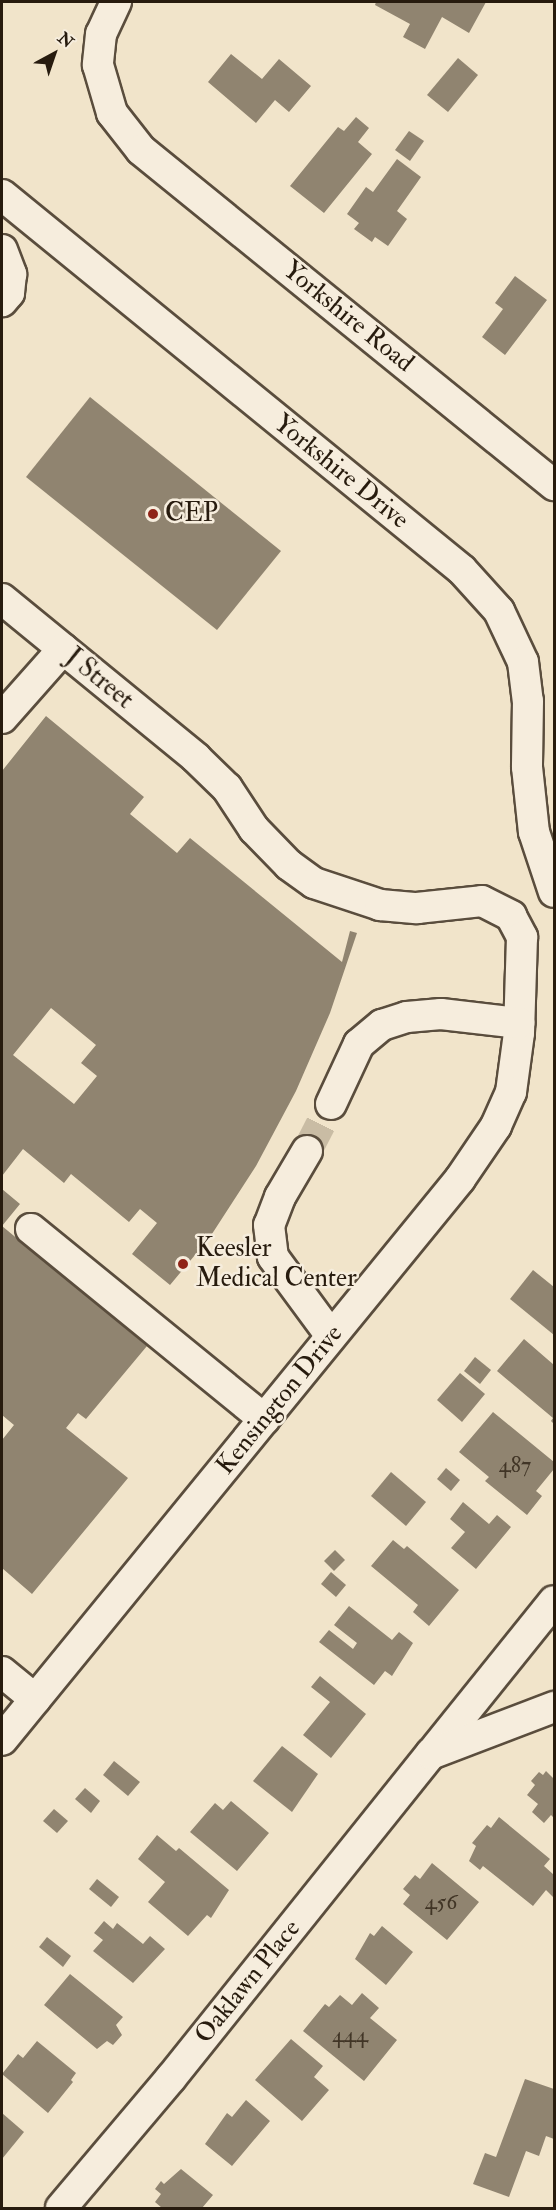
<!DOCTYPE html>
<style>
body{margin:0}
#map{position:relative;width:556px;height:2210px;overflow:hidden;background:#f1e4ca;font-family:"IM FELL Double Pica",serif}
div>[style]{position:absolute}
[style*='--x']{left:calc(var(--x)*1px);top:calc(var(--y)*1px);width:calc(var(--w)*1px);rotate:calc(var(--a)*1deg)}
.building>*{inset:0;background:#908470}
.minor-tunnel>*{height:30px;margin-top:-15px;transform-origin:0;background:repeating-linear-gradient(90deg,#c9bca4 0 30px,transparent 0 45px)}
.roads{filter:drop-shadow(2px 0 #5a4d3d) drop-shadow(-2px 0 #5a4d3d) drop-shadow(0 2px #5a4d3d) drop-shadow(0 -2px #5a4d3d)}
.minor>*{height:30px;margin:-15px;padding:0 15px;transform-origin:15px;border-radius:15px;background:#f6eddd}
.dots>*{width:16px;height:16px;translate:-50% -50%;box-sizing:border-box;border:3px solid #f6eddd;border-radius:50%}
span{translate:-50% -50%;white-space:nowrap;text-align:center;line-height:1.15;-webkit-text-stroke:5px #f6eddd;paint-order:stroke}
.number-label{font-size:22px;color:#413526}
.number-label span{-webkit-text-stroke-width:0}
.street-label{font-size:26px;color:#271b0e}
.poi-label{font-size:26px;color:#271b0e}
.left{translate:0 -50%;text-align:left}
.frame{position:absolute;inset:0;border:3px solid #271b0e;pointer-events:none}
.north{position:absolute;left:24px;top:24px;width:60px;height:60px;-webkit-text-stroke:4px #f6eddd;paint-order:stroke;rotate:40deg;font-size:16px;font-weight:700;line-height:24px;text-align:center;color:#271b0e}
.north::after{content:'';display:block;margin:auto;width:21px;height:27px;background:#271b0e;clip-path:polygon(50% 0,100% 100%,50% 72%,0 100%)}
</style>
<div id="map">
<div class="building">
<div style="clip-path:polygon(376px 2px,486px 2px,469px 33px,442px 17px,425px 49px,403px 37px,410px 24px,375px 5px)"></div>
<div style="clip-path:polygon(231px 54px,262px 79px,279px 59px,311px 86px,289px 112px,275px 100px,256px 123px,208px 82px)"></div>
<div style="clip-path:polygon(458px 58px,478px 75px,448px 112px,427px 95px)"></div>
<div style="clip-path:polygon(356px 117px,369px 128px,358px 142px,372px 154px,324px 213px,290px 186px,338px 127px,344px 131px)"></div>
<div style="clip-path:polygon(409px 131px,424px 141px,410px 161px,395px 150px)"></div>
<div style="clip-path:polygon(397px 159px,421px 177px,397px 211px,407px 219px,388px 246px,375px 237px,372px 242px,354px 229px,359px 223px,347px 214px,366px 187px,373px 192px)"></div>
<div style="clip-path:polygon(515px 276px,547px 300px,505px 355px,482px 337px,503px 309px,495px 303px)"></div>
<div style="clip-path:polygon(90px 397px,281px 551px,217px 630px,26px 477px)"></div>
<div style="clip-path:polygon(evenodd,46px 716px,144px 797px,130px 814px,177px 853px,190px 838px,342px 962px,350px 931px,357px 933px,330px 1013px,296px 1091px,256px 1166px,210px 1237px,170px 1285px,132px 1254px,157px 1223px,140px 1209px,129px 1222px,71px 1174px,64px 1183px,23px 1149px,2px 1176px,2px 771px,46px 716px,51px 1008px,96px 1045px,81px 1063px,97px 1076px,74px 1104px,13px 1055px,51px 1008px)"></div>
<div style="clip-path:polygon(2px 1189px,20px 1204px,2px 1226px,147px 1346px,86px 1419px,78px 1413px,66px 1428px,128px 1478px,32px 1594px,2px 1568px,2px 1440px,14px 1425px,2px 1415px)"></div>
<div style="clip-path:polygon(533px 1270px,554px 1287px,554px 1335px,510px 1299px)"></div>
<div style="clip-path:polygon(524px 1339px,554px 1365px,554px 1424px,551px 1421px,553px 1418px,497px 1371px)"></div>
<div style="clip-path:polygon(475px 1357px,491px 1370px,480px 1384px,464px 1371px)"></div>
<div style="clip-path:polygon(460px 1373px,485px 1394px,462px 1422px,437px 1400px)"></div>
<div style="clip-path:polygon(493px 1412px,554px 1462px,554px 1469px,536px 1491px,542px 1496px,527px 1515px,485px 1481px,489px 1477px,459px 1452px)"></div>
<div style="clip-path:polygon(446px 1468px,460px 1480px,451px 1491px,437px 1479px)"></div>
<div style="clip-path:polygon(391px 1472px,426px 1502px,406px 1526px,371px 1496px)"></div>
<div style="clip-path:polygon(463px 1502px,489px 1524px,497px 1515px,511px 1527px,476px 1569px,451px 1548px,465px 1532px,450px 1519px)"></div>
<div style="clip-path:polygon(393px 1540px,404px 1549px,407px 1546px,459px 1590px,429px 1626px,413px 1612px,418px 1605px,371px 1566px)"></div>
<div style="clip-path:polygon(335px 1550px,345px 1560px,334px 1571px,324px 1561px)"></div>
<div style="clip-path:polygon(331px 1572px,346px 1585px,336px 1597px,321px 1584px)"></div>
<div style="clip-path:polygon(349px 1606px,392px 1640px,399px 1632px,413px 1643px,392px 1676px,385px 1671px,374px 1685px,319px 1642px,329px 1630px,353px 1649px,357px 1643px,334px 1625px)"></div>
<div style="clip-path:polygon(320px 1676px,366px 1714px,331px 1758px,303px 1735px,330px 1702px,311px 1687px)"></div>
<div style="clip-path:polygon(282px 1746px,318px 1774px,292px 1812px,253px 1781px)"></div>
<div style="clip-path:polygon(114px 1761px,140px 1782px,128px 1796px,103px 1775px)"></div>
<div style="clip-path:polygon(546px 1771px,554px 1779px,554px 1818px,551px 1815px,544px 1823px,532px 1812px,538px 1804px,527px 1795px,535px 1785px,531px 1781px,539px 1772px,543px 1775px)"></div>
<div style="clip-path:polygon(85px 1788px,100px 1801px,91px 1813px,75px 1799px)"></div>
<div style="clip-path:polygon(231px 1801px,269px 1833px,237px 1871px,190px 1832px,215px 1803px,223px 1810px)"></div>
<div style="clip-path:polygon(54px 1809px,68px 1821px,57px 1833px,43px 1821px)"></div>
<div style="clip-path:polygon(499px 1817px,550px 1859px,544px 1866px,554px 1875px,554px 1898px,546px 1890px,533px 1906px,483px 1866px,480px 1870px,469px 1861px,476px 1846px,472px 1843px,487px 1825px,491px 1828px)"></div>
<div style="clip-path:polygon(157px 1835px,176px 1851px,179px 1848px,229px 1890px,211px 1918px,207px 1915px,188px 1936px,148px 1902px,165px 1882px,138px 1859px)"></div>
<div style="clip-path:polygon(432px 1863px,479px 1902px,447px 1940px,403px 1904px,410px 1895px,403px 1889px,415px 1875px,420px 1879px)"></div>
<div style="clip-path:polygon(97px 1879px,119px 1897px,111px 1907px,89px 1889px)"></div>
<div style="clip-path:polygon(104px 1921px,113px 1929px,117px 1923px,143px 1944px,150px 1936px,165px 1949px,133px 1983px,93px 1951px,103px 1940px,94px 1933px)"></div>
<div style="clip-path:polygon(382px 1926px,413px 1952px,386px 1985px,355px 1959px,370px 1933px,374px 1936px)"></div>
<div style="clip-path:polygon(47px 1937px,71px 1956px,63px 1967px,39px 1947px)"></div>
<div style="clip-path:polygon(70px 1974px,123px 2017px,116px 2025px,122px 2035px,113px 2045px,107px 2041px,97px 2049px,44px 2005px)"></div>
<div style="clip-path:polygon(362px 1993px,379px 2008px,370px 2018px,397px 2040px,364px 2081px,303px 2031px,325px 2004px,329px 2007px,340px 1995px,352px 2005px)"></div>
<div style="clip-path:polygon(291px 2039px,323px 2066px,314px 2077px,329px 2090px,302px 2121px,255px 2080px)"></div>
<div style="clip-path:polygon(37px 2041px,76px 2073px,71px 2080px,73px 2082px,48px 2113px,2px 2074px,18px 2054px,23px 2058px)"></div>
<div style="clip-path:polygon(525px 2079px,554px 2089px,554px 2139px,546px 2136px,539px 2156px,526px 2151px,509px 2197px,473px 2184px,485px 2153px,496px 2157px)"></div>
<div style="clip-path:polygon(246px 2100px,270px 2121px,232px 2166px,205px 2144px,227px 2113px,232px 2117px)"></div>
<div style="clip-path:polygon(2px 2113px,24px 2132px,2px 2159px)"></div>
<div style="clip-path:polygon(181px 2169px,213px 2195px,202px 2208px,162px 2208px,155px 2202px,161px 2194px,155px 2189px,161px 2181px,164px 2184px)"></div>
</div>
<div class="minor-tunnel">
<div style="--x:307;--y:1151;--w:53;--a:-62.9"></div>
</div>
<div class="roads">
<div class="minor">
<div style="--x:116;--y:2;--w:35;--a:115"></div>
<div style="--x:101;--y:34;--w:31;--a:96"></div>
<div style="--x:98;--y:65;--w:50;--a:73.7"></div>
<div style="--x:112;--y:113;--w:47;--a:51.9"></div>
<div style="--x:141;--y:150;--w:532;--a:39.05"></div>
<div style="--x:2;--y:195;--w:593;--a:39.19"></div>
<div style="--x:462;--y:570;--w:55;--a:47.9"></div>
<div style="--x:499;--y:611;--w:56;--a:64.8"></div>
<div style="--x:523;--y:662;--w:39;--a:83"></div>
<div style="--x:528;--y:701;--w:66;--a:90.9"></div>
<div style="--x:527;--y:767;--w:65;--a:83.9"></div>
<div style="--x:534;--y:832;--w:63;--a:71.6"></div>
<div style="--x:2;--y:250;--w:26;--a:69"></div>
<div style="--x:11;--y:274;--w:19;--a:96"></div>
<div style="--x:9;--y:293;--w:11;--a:131"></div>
<div style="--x:2;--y:599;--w:251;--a:39.3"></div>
<div style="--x:196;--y:758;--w:43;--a:44.1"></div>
<div style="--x:227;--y:788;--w:49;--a:56.6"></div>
<div style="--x:254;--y:829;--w:50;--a:45.8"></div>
<div style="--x:289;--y:865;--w:31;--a:36"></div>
<div style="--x:314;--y:883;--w:70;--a:18.4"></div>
<div style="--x:380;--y:905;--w:37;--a:5"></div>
<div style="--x:417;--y:908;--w:65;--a:-6.1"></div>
<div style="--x:482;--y:901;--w:33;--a:27"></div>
<div style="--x:511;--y:916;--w:24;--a:62"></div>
<div style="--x:522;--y:937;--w:96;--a:91.8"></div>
<div style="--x:519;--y:1033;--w:60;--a:97.7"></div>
<div style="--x:511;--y:1092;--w:37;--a:114"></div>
<div style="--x:496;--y:1126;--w:64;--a:124.2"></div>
<div style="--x:460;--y:1179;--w:724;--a:129.23"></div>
<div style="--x:2;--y:718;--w:92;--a:-48.5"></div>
<div style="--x:331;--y:1104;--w:66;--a:-65"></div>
<div style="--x:359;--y:1044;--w:30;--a:-40"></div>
<div style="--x:382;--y:1025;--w:26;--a:-18"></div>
<div style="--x:407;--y:1017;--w:34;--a:-5"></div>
<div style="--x:441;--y:1014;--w:79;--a:6.6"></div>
<div style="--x:307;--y:1151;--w:53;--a:120.4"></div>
<div style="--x:280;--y:1197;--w:30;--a:111"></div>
<div style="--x:269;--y:1225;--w:32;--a:83"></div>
<div style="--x:273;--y:1257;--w:98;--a:53.7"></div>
<div style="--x:31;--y:1229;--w:301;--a:39.2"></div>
<div style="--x:2;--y:1672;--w:43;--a:39.3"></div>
<div style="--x:431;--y:1754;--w:196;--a:-51.2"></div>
<div style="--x:61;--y:2208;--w:170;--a:-49.8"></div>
<div style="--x:171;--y:2078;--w:415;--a:-51.3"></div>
<div style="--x:431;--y:1754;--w:132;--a:-20.9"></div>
</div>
</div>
<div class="dots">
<div style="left:153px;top:514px;background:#8f2418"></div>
<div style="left:183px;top:1264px;background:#8f2418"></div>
</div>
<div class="number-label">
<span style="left:515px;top:1466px">487</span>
<span style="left:441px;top:1903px">456</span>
<span style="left:350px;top:2036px">444</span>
</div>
<div class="street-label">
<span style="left:348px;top:317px;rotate:39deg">Yorkshire Road</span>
<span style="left:341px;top:472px;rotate:39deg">Yorkshire Drive</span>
<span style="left:99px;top:679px;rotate:39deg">J Street</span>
<span style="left:280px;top:1400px;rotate:-51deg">Kensington Drive</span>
<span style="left:248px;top:1982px;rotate:-51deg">Oaklawn Place</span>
</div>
<div class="poi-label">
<span class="left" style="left:165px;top:514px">CEP</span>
<span class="left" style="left:196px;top:1264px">Keesler<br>Medical Center</span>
</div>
<div class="frame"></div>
<div class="north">N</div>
</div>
